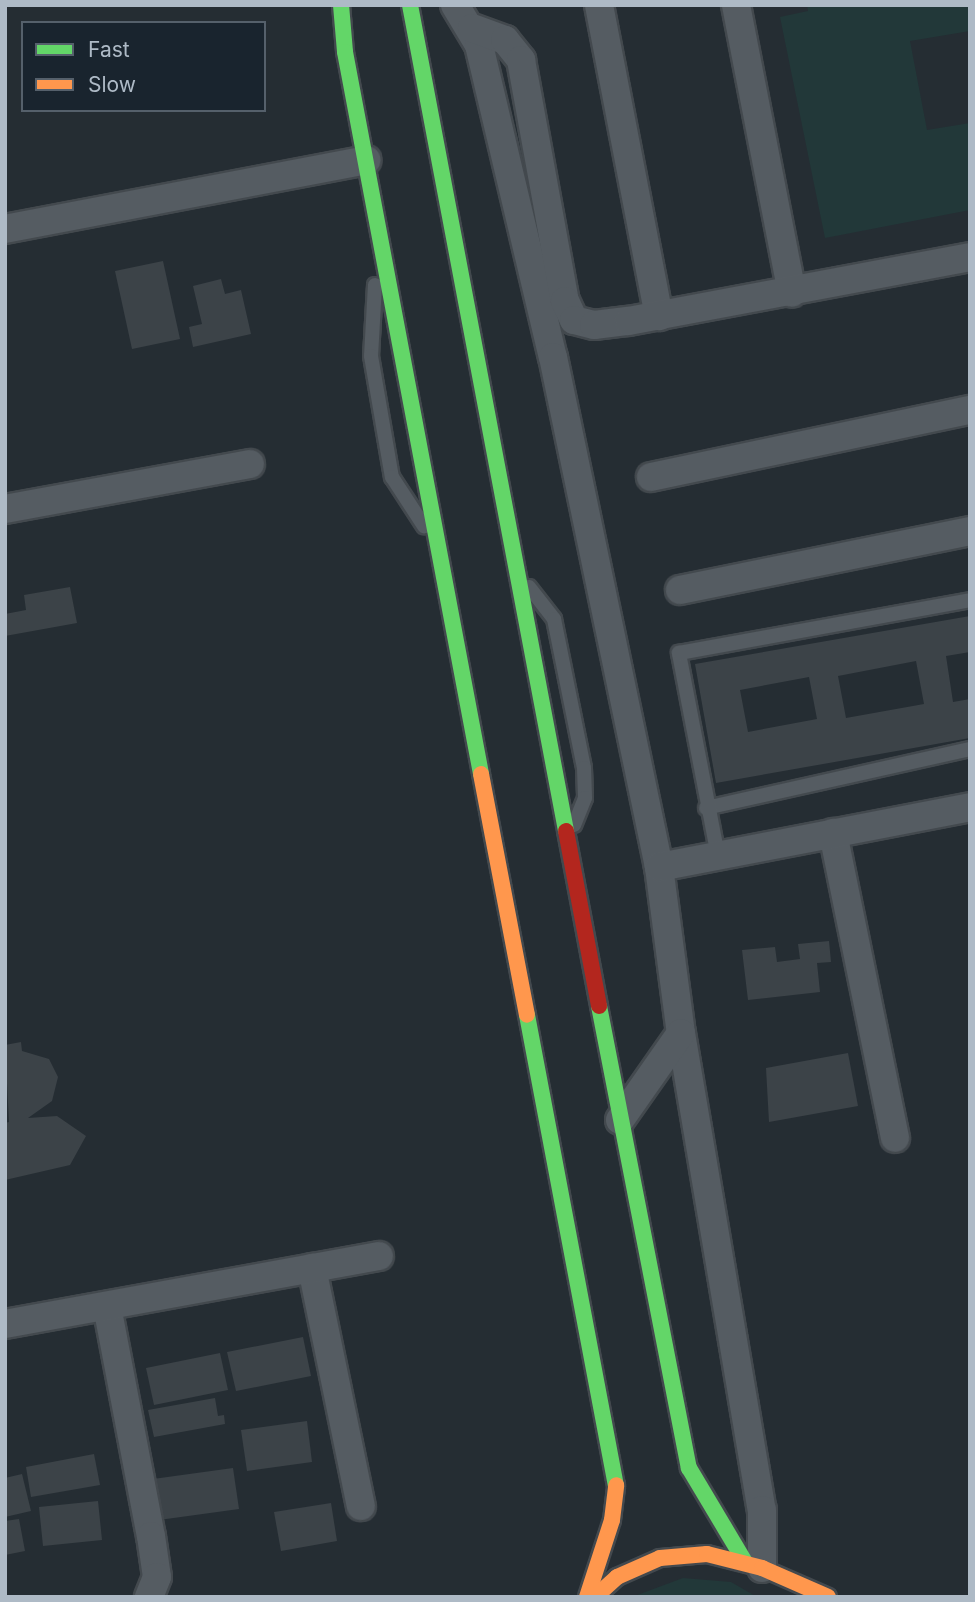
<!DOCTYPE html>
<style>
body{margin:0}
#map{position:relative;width:975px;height:1602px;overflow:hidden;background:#252d33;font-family:Inter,sans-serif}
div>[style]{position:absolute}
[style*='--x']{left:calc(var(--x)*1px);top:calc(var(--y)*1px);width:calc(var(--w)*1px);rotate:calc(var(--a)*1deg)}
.green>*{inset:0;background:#223839}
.building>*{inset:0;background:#3c4348}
.roads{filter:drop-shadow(2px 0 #43494e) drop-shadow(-2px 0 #43494e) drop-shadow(0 2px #43494e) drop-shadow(0 -2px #43494e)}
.lane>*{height:14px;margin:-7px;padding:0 7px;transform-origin:7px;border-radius:7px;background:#555c62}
.street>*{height:28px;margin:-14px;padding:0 14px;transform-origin:14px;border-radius:14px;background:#555c62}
.fast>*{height:16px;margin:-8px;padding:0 8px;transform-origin:8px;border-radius:8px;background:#63d668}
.slow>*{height:16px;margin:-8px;padding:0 8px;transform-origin:8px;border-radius:8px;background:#ff974d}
.jam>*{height:16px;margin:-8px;padding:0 8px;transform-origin:8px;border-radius:8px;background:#b3261e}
span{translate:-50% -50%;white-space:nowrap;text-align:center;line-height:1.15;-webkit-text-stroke:6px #19242e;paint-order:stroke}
.frame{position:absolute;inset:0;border:7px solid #aebac6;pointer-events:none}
.legend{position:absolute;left:21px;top:21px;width:245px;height:91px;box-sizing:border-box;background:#19242e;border:2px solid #55606b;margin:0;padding:9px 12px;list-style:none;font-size:21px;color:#aebac6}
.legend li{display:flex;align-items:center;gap:14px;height:35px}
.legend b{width:35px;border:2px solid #55606b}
</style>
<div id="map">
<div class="green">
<div style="clip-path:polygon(807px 5px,970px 5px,970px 31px,910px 41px,927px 130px,970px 123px,970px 210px,825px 238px,780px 17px,808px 11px)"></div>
<div style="clip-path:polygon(683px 1578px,731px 1582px,757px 1597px,632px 1597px)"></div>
</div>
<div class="building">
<div style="clip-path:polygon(163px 261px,180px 339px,132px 349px,115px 271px)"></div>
<div style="clip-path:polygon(221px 279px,225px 294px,241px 290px,251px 334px,193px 347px,189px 327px,202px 324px,193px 286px)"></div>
<div style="clip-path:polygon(70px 587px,77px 623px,5px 636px,5px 614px,26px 610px,24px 595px)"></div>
<div style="clip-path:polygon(evenodd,970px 616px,970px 652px,946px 656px,953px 702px,970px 699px,970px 738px,716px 783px,695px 664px,970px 616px,916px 661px,924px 704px,846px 718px,838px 676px,916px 661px,970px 616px,809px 677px,817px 719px,748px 732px,740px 690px,809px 677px)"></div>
<div style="clip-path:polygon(829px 941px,831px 962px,817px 963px,820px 992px,748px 1000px,742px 950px,775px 947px,777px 962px,800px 959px,798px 944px)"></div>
<div style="clip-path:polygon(21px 1042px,22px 1051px,49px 1059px,58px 1077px,52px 1101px,28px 1118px,57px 1116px,86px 1136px,70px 1165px,5px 1180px,5px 1123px,9px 1122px,5px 1045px)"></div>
<div style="clip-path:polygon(848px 1053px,858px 1106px,769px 1122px,766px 1068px)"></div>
<div style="clip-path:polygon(303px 1337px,311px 1376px,236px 1391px,227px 1352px)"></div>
<div style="clip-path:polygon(220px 1353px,228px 1390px,154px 1405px,146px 1368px)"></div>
<div style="clip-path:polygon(215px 1398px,218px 1416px,224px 1415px,225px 1424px,154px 1437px,148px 1410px)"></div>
<div style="clip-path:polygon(307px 1421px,312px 1462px,247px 1471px,241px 1430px)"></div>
<div style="clip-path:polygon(94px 1454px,100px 1485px,31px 1497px,26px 1467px)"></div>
<div style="clip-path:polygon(233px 1468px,239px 1509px,159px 1520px,153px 1479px)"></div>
<div style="clip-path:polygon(22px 1474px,31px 1511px,5px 1517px,5px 1478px)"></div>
<div style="clip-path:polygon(98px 1501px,102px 1540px,43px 1546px,39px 1507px)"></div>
<div style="clip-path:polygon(331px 1503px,337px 1541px,281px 1551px,274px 1512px)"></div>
<div style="clip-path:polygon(19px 1519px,25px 1551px,5px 1555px,5px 1521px)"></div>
</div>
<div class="roads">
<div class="lane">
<div style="--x:375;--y:285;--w:71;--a:93.2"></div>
<div style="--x:371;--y:356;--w:123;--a:80.2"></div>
<div style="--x:392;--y:477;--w:59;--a:56.9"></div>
<div style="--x:529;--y:587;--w:41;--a:52"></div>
<div style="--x:554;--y:619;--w:152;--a:78.6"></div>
<div style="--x:584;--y:768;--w:30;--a:88"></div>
<div style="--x:585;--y:798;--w:29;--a:112"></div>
<div style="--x:706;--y:808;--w:271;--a:-12.6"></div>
<div style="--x:718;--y:856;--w:207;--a:-100.9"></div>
<div style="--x:679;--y:653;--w:296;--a:-10.3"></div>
</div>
<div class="street">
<div style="--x:455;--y:5;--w:47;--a:59"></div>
<div style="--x:479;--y:45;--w:321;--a:76.7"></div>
<div style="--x:553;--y:357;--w:521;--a:78.26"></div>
<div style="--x:659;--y:867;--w:167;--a:82.5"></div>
<div style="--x:681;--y:1033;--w:484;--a:80.4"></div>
<div style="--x:762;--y:1510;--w:58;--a:90"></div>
<div style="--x:599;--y:5;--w:317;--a:79.1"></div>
<div style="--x:736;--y:5;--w:293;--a:79"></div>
<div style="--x:472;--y:28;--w:35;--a:20"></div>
<div style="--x:505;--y:40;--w:26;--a:51"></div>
<div style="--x:521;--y:60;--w:245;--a:79.7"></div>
<div style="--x:565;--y:301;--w:21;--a:65"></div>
<div style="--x:574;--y:320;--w:21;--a:14"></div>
<div style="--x:594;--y:325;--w:35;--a:-7"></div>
<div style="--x:629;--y:321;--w:347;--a:-10.6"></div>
<div style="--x:5;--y:229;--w:368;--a:-10.8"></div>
<div style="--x:651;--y:477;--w:326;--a:-11.9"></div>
<div style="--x:5;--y:509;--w:249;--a:-10.4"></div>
<div style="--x:680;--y:590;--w:296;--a:-11.5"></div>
<div style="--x:833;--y:833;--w:311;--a:78.5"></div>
<div style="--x:659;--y:867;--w:317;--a:-10.9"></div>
<div style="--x:620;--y:1120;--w:106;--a:-55"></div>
<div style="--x:312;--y:1268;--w:243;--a:78.4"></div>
<div style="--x:107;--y:1306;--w:234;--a:79.2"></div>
<div style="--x:151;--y:1536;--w:41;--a:81.7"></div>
<div style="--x:157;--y:1577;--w:22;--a:112"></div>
<div style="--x:5;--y:1324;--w:380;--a:-10.3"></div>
</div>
<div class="fast">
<div style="--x:341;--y:5;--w:47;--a:85.1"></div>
<div style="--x:345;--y:52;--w:735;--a:79.33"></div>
<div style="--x:410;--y:5;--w:841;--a:79.3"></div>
<div style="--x:599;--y:1006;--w:471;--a:79"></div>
<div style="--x:689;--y:1468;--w:109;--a:59.2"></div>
<div style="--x:527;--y:1015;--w:478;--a:79.3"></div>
</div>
<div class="slow">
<div style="--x:481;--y:774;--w:245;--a:79.2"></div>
<div style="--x:587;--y:1597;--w:81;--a:-72"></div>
<div style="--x:612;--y:1520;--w:35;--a:-83"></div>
<div style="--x:595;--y:1597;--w:30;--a:-42"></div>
<div style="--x:617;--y:1577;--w:47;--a:-23.8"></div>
<div style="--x:660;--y:1558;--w:47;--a:-4.9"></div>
<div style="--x:707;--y:1554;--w:57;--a:14.3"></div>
<div style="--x:762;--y:1568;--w:72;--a:23.7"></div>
</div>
<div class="jam">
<div style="--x:566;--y:831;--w:178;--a:79.3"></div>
</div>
</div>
<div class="frame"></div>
<ul class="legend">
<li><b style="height:9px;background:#63d668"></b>Fast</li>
<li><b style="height:9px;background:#ff974d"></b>Slow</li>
</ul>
</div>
